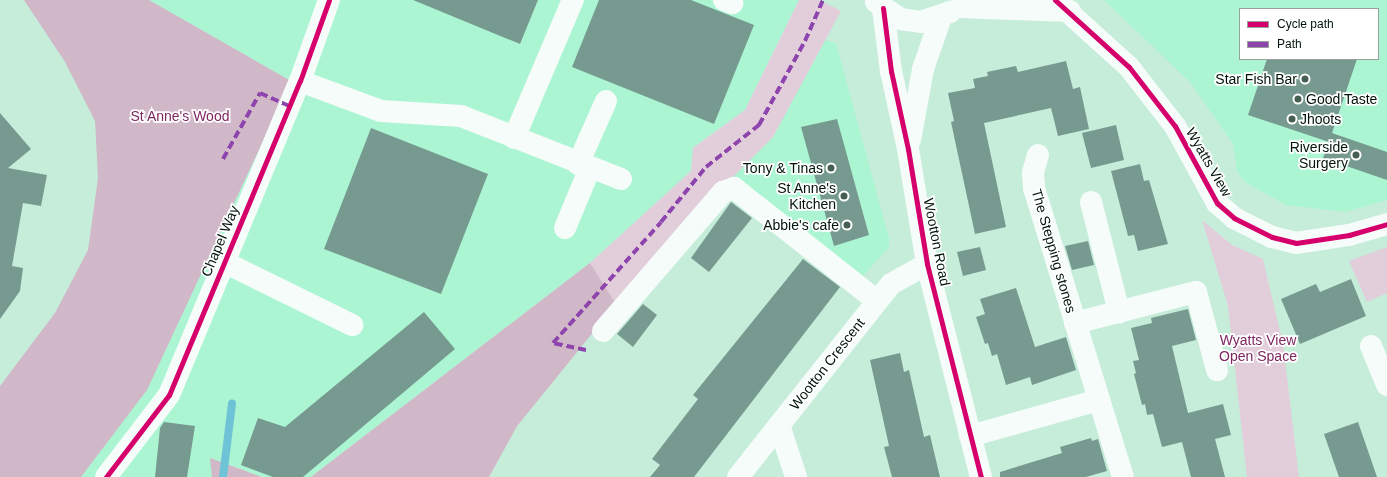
<!DOCTYPE html>
<style>
body{margin:0}
#map{position:relative;width:1387px;height:477px;overflow:hidden;background:#c6edda;font-family:Helvetica,sans-serif}
div>[style]{position:absolute}
[style*='--x']{left:calc(var(--x)*1px);top:calc(var(--y)*1px);width:calc(var(--w)*1px);rotate:calc(var(--a)*1deg)}
.built>*{inset:0;background:#acf5d3}
.green>*{inset:0;background:#e2cddb}
.forest>*{inset:0;background:#d0b8c8}
.stream>*{height:8px;margin:-4px;padding:0 4px;transform-origin:4px;border-radius:4px;background:#6ec3d6}
.building>*{inset:0;background:#779a90}
.minor>*{height:22px;margin:-11px;padding:0 11px;transform-origin:11px;border-radius:11px;background:#f6fcf9}
.quiet>*{height:4px;margin-top:-2px;transform-origin:0;background:repeating-linear-gradient(90deg,#8e44ad 0 8px,transparent 0 12px)}
.cycleway>*{height:5px;margin:-2.5px;padding:0 2.5px;transform-origin:2.5px;border-radius:2.5px;background:#d6006c}
.dots>*{width:11px;height:11px;translate:-50% -50%;box-sizing:border-box;border:2px solid #fff;border-radius:50%}
span{translate:-50% -50%;white-space:nowrap;text-align:center;line-height:1.15;-webkit-text-stroke:3.5px #fff;paint-order:stroke}
.poi-label{font-size:14px;color:#001409}
.right{translate:-100% -50%;text-align:right}
.left{translate:0 -50%;text-align:left}
.park-label{font-size:14px;color:#7d2560}
.street-label{font-size:14px;color:#001409}
.legend{position:absolute;left:1239px;top:8px;width:140px;height:52px;box-sizing:border-box;background:#fff;border:1px solid #99a19d;margin:0;padding:5px 7px;list-style:none;font-size:12px;color:#001409}
.legend li{display:flex;align-items:center;gap:8px;height:20px}
.legend b{width:20px;border:1px solid #99a19d}
</style>
<div id="map">
<div class="built">
<div style="clip-path:polygon(149px 0,799px 0,745px 110px,693px 147px,691px 171px,590px 263px,311px 477px,262px 477px,211px 458px,212px 477px,81px 477px,147px 390px,291px 81px)"></div>
<div style="clip-path:polygon(evenodd,1104px 0,1387px 0,1387px 200px,1346px 212px,1286px 205px,1245px 182px,1237px 171px,1233px 144px,1190px 82px,1104px 0,1240px 9px,1378px 9px,1378px 59px,1240px 59px,1240px 9px)"></div>
<div style="clip-path:polygon(824px 40px,836px 43px,889px 238px,889px 247px,862px 277px,733px 177px,773px 137px)"></div>
</div>
<div class="green">
<div style="clip-path:polygon(799px 0,819px 0,841px 11px,773px 137px,723px 187px,616px 304px,517px 426px,489px 477px,311px 477px,590px 263px,691px 171px,693px 148px,745px 110px)"></div>
<div style="clip-path:polygon(1202px 220px,1232px 245px,1263px 259px,1283px 344px,1299px 477px,1247px 477px,1228px 306px)"></div>
<div style="clip-path:polygon(1387px 247px,1387px 293px,1367px 302px,1349px 261px)"></div>
</div>
<div class="forest">
<div style="clip-path:polygon(24px 0,149px 0,291px 81px,147px 390px,81px 477px,0 477px,0 386px,55px 313px,88px 250px,98px 178px,95px 121px,65px 62px)"></div>
<div style="clip-path:polygon(590px 263px,616px 304px,517px 426px,489px 477px,311px 477px)"></div>
<div style="clip-path:polygon(210px 458px,262px 477px,212px 477px)"></div>
</div>
<div class="stream">
<div style="--x:223;--y:477;--w:74;--a:-83"></div>
</div>
<div class="building">
<div style="clip-path:polygon(413px 0,538px 0,520px 44px)"></div>
<div style="clip-path:polygon(599px 0,691px 0,754px 25px,714px 124px,572px 67px)"></div>
<div style="clip-path:polygon(1267px 59px,1357px 59px,1332px 133px,1387px 152px,1387px 180px,1323px 158px,1329px 142px,1248px 115px)"></div>
<div style="clip-path:polygon(1066px 61px,1073px 89px,1080px 87px,1089px 129px,1058px 136px,1051px 108px,984px 123px,1006px 227px,975px 234px,951px 122px,954px 121px,948px 93px,975px 88px,973px 79px,988px 76px,987px 72px,1016px 66px,1018px 72px)"></div>
<div style="clip-path:polygon(0 113px,31px 149px,8px 168px,47px 175px,41px 206px,23px 203px,12px 266px,23px 268px,20px 291px,0 319px)"></div>
<div style="clip-path:polygon(837px 119px,869px 235px,834px 246px,801px 127px)"></div>
<div style="clip-path:polygon(1116px 125px,1124px 160px,1091px 168px,1082px 133px)"></div>
<div style="clip-path:polygon(371px 128px,488px 174px,441px 294px,324px 249px)"></div>
<div style="clip-path:polygon(1140px 164px,1144px 181px,1149px 180px,1168px 244px,1138px 251px,1134px 235px,1128px 236px,1111px 171px)"></div>
<div style="clip-path:polygon(731px 202px,752px 218px,709px 272px,691px 258px)"></div>
<div style="clip-path:polygon(1088px 241px,1094px 265px,1072px 270px,1065px 246px)"></div>
<div style="clip-path:polygon(980px 247px,986px 270px,963px 276px,957px 252px)"></div>
<div style="clip-path:polygon(803px 259px,840px 287px,694px 477px,650px 477px,660px 465px,652px 459px,698px 399px,693px 395px)"></div>
<div style="clip-path:polygon(1351px 279px,1366px 316px,1300px 344px,1281px 299px,1316px 284px,1320px 292px)"></div>
<div style="clip-path:polygon(1016px 288px,1035px 347px,1066px 337px,1076px 370px,1032px 385px,1030px 377px,1006px 385px,997px 354px,992px 356px,988px 343px,985px 344px,976px 317px,985px 314px,980px 299px)"></div>
<div style="clip-path:polygon(643px 304px,657px 315px,633px 347px,617px 334px)"></div>
<div style="clip-path:polygon(1188px 309px,1196px 340px,1172px 346px,1188px 413px,1223px 404px,1231px 435px,1215px 439px,1225px 477px,1191px 477px,1182px 442px,1162px 447px,1153px 414px,1147px 415px,1145px 404px,1142px 405px,1134px 374px,1136px 373px,1133px 361px,1139px 360px,1131px 328px,1152px 323px,1151px 318px)"></div>
<div style="clip-path:polygon(424px 312px,455px 349px,303px 477px,273px 477px,241px 465px,258px 418px,285px 427px)"></div>
<div style="clip-path:polygon(900px 353px,904px 372px,909px 370px,924px 437px,930px 435px,940px 477px,892px 477px,884px 447px,889px 446px,870px 360px)"></div>
<div style="clip-path:polygon(164px 422px,195px 426px,187px 477px,155px 477px,160px 428px)"></div>
<div style="clip-path:polygon(1358px 422px,1377px 477px,1339px 477px,1324px 434px)"></div>
<div style="clip-path:polygon(1091px 438px,1092px 441px,1098px 439px,1107px 471px,1086px 477px,1000px 477px,1000px 472px,1062px 453px,1060px 447px)"></div>
</div>
<div class="minor">
<div style="--x:724;--y:0;--w:9;--a:21"></div>
<div style="--x:1055;--y:0;--w:100;--a:42.2"></div>
<div style="--x:1129;--y:67;--w:75;--a:52.1"></div>
<div style="--x:1175;--y:126;--w:88;--a:61.4"></div>
<div style="--x:1217;--y:203;--w:23;--a:41"></div>
<div style="--x:1234;--y:218;--w:42;--a:26.6"></div>
<div style="--x:1272;--y:237;--w:25;--a:14"></div>
<div style="--x:1296;--y:243;--w:54;--a:-8.6"></div>
<div style="--x:1349;--y:235;--w:40;--a:-16"></div>
<div style="--x:876;--y:2;--w:29;--a:35"></div>
<div style="--x:900;--y:19;--w:21;--a:8"></div>
<div style="--x:921;--y:22;--w:31;--a:-19"></div>
<div style="--x:960;--y:7;--w:110;--a:2.1"></div>
<div style="--x:883;--y:8;--w:64;--a:82.8"></div>
<div style="--x:891;--y:71;--w:80;--a:77.7"></div>
<div style="--x:908;--y:149;--w:117;--a:80.6"></div>
<div style="--x:927;--y:264;--w:220;--a:75.8"></div>
<div style="--x:300;--y:81;--w:86;--a:20.3"></div>
<div style="--x:381;--y:111;--w:80;--a:3.6"></div>
<div style="--x:461;--y:116;--w:172;--a:21.5"></div>
<div style="--x:514;--y:138;--w:150;--a:-66.9"></div>
<div style="--x:910;--y:140;--w:72;--a:-79.6"></div>
<div style="--x:923;--y:69;--w:55;--a:-70.9"></div>
<div style="--x:1038;--y:155;--w:19;--a:106"></div>
<div style="--x:1033;--y:173;--w:15;--a:86"></div>
<div style="--x:1034;--y:188;--w:302;--a:72.9"></div>
<div style="--x:578;--y:164;--w:69;--a:-66"></div>
<div style="--x:1091;--y:202;--w:114;--a:75.7"></div>
<div style="--x:565;--y:228;--w:65;--a:-67.4"></div>
<div style="--x:224;--y:262;--w:143;--a:26.2"></div>
<div style="--x:1075;--y:323;--w:125;--a:-14.4"></div>
<div style="--x:1196;--y:292;--w:81;--a:74.9"></div>
<div style="--x:603;--y:331;--w:184;--a:-49.2"></div>
<div style="--x:723;--y:192;--w:12;--a:-20"></div>
<div style="--x:734;--y:188;--w:182;--a:38.3"></div>
<div style="--x:1371;--y:346;--w:42;--a:67.7"></div>
<div style="--x:779;--y:425;--w:55;--a:71.9"></div>
<div style="--x:970;--y:436;--w:134;--a:-15.6"></div>
<div style="--x:106;--y:477;--w:103;--a:-52.5"></div>
<div style="--x:169;--y:395;--w:340;--a:-67.4"></div>
<div style="--x:300;--y:81;--w:86;--a:-70.3"></div>
<div style="--x:738;--y:477;--w:246;--a:-51.6"></div>
<div style="--x:891;--y:284;--w:41;--a:-29.1"></div>
</div>
<div class="quiet">
<div style="--x:223;--y:159;--w:76;--a:-60.7"></div>
<div style="--x:260;--y:93;--w:32;--a:24"></div>
<div style="--x:586;--y:350;--w:34;--a:-168"></div>
<div style="--x:553;--y:343;--w:162;--a:-48.2"></div>
<div style="--x:661;--y:222;--w:71;--a:-50.7"></div>
<div style="--x:706;--y:167;--w:68;--a:-38.4"></div>
<div style="--x:759;--y:125;--w:96;--a:-61.3"></div>
<div style="--x:805;--y:41;--w:45;--a:-66.3"></div>
</div>
<div class="cycleway">
<div style="--x:1055;--y:0;--w:100;--a:42.2"></div>
<div style="--x:1129;--y:67;--w:75;--a:52.1"></div>
<div style="--x:1175;--y:126;--w:88;--a:61.4"></div>
<div style="--x:1217;--y:203;--w:23;--a:41"></div>
<div style="--x:1234;--y:218;--w:42;--a:26.6"></div>
<div style="--x:1272;--y:237;--w:25;--a:14"></div>
<div style="--x:1296;--y:243;--w:54;--a:-8.6"></div>
<div style="--x:1349;--y:235;--w:40;--a:-16"></div>
<div style="--x:883;--y:8;--w:64;--a:82.8"></div>
<div style="--x:891;--y:71;--w:80;--a:77.7"></div>
<div style="--x:908;--y:149;--w:117;--a:80.6"></div>
<div style="--x:927;--y:264;--w:220;--a:75.8"></div>
<div style="--x:106;--y:477;--w:103;--a:-52.5"></div>
<div style="--x:169;--y:395;--w:340;--a:-67.4"></div>
<div style="--x:300;--y:81;--w:86;--a:-70.3"></div>
</div>
<div class="dots">
<div style="left:1305px;top:79px;background:#456052"></div>
<div style="left:1298px;top:99px;background:#456052"></div>
<div style="left:1292px;top:119px;background:#456052"></div>
<div style="left:1356px;top:155px;background:#456052"></div>
<div style="left:831px;top:168px;background:#456052"></div>
<div style="left:844px;top:196px;background:#456052"></div>
<div style="left:847px;top:225px;background:#456052"></div>
</div>
<div class="poi-label">
<span class="right" style="left:1297px;top:79px">Star Fish Bar</span>
<span class="left" style="left:1306px;top:99px">Good Taste</span>
<span class="left" style="left:1300px;top:119px">Jhoots</span>
<span class="right" style="left:1348px;top:155px">Riverside<br>Surgery</span>
<span class="right" style="left:823px;top:168px">Tony &amp; Tinas</span>
<span class="right" style="left:836px;top:196px">St Anne's<br>Kitchen</span>
<span class="right" style="left:839px;top:225px">Abbie's cafe</span>
</div>
<div class="park-label">
<span style="left:180px;top:116px">St Anne's Wood</span>
<span style="left:1258px;top:348px">Wyatts View<br>Open Space</span>
</div>
<div class="street-label">
<span style="left:1209px;top:162px;rotate:60deg">Wyatts View</span>
<span style="left:220px;top:241px;rotate:-67deg">Chapel Way</span>
<span style="left:937px;top:242px;rotate:79deg">Wootton Road</span>
<span style="left:1054px;top:251px;rotate:74deg">The Stepping stones</span>
<span style="left:827px;top:364px;rotate:-52deg">Wootton Crescent</span>
</div>
<ul class="legend">
<li><b style="height:5px;background:#d6006c"></b>Cycle path</li>
<li><b style="height:5px;background:#8e44ad"></b>Path</li>
</ul>
</div>
